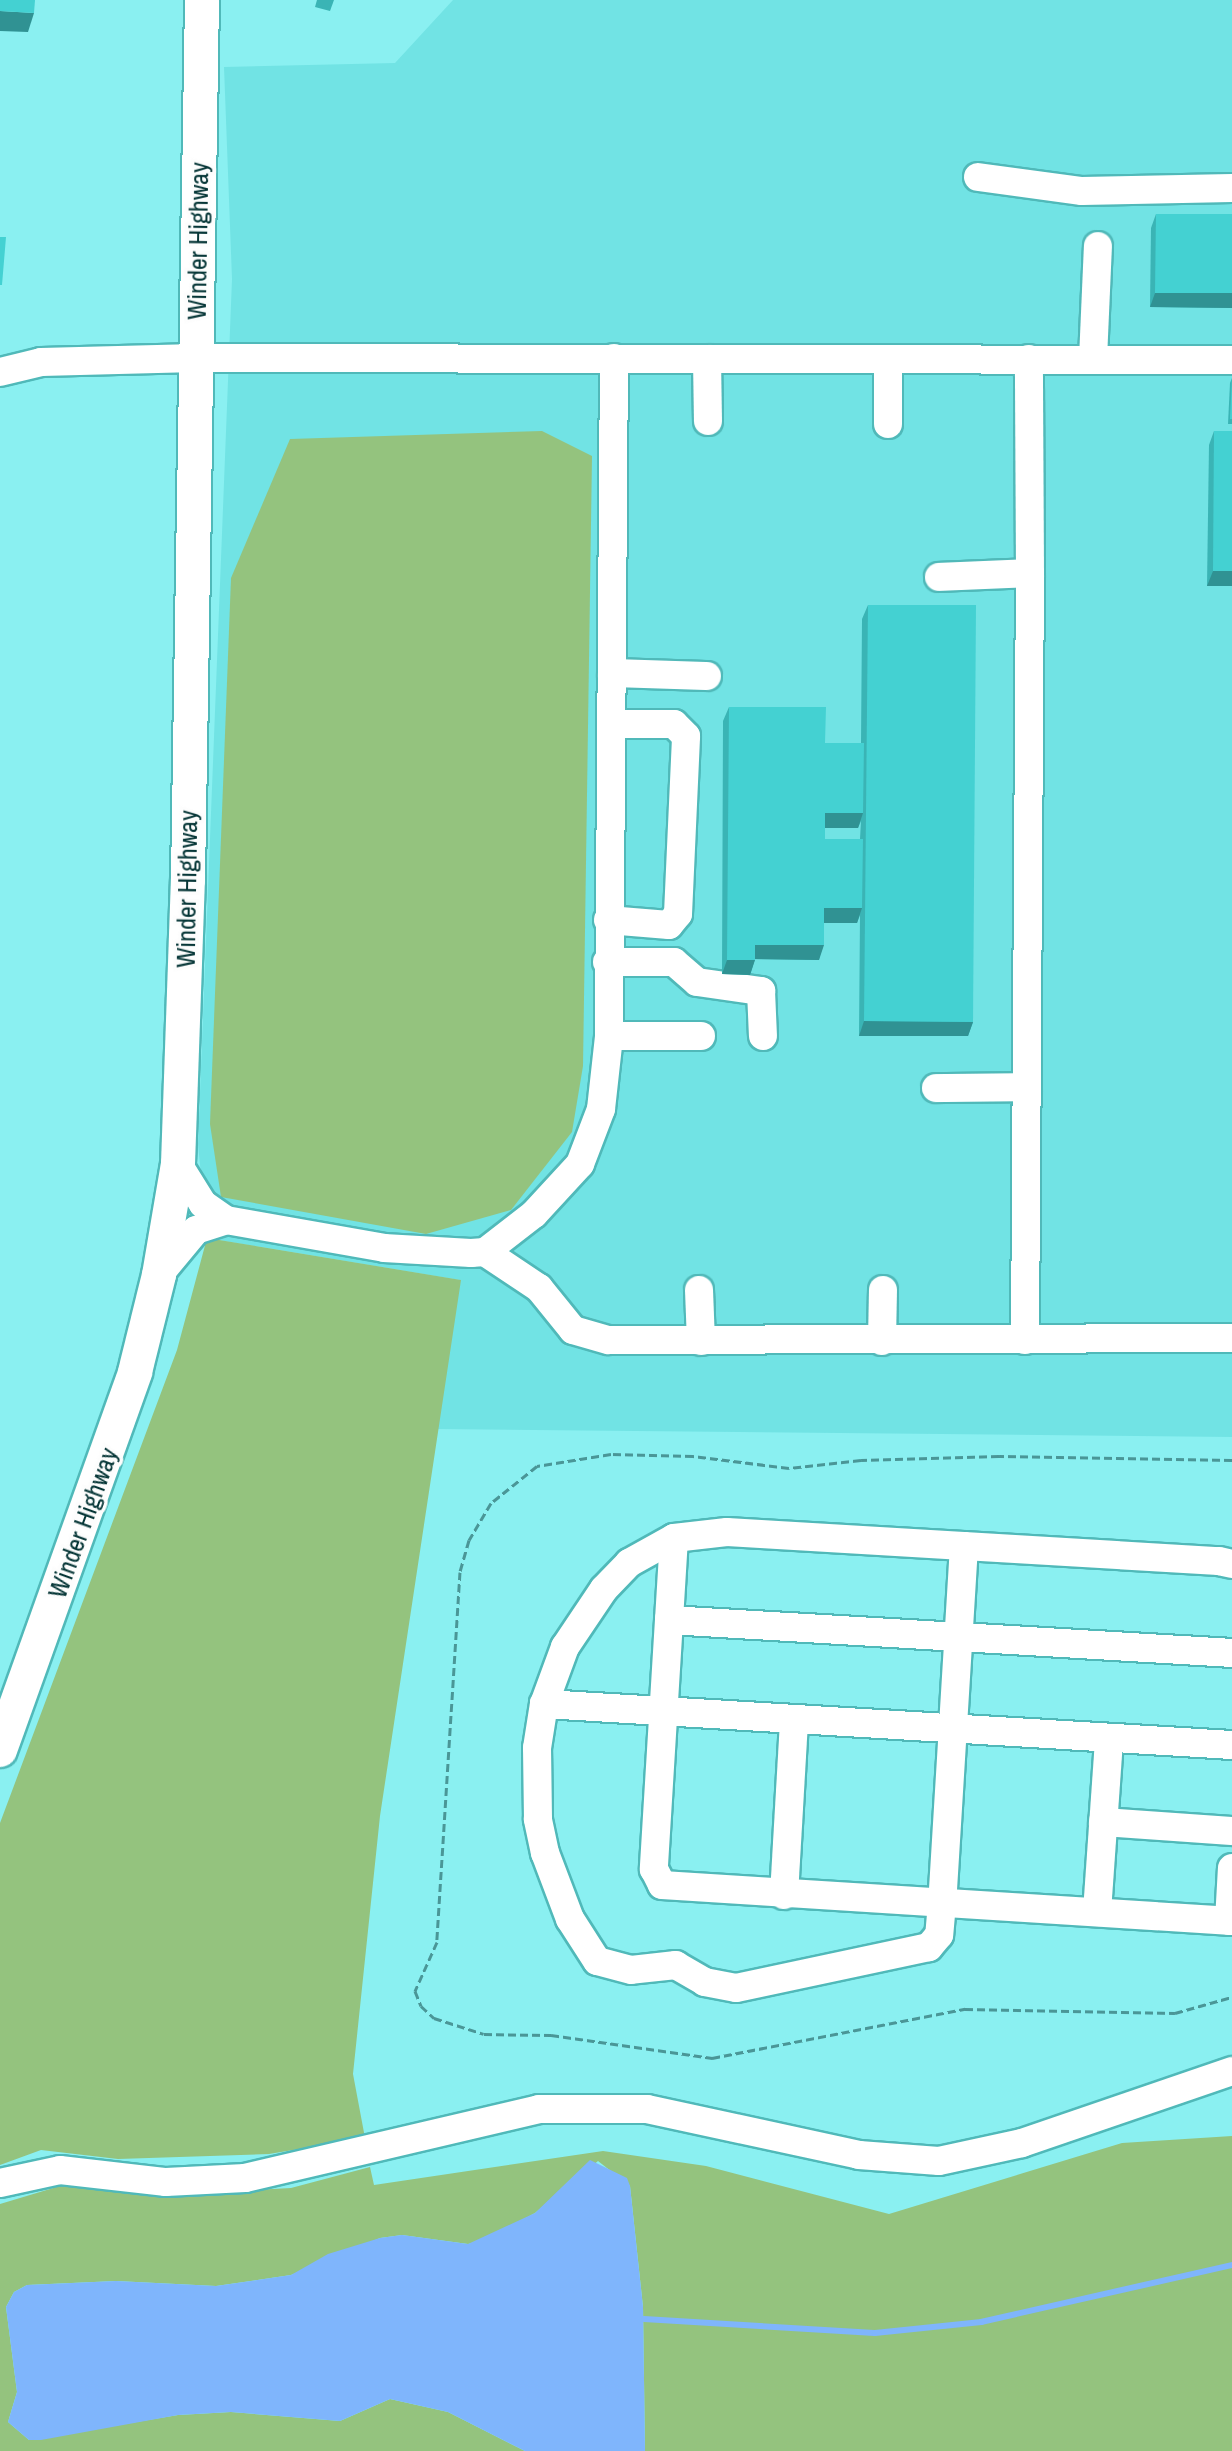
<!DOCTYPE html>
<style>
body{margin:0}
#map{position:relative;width:1232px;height:2451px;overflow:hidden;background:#8af0f1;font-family:"Archivo Narrow",sans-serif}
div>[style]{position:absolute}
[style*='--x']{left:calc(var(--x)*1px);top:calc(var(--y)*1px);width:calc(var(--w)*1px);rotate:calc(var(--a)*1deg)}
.built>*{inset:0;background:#71e3e4}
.green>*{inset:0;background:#94c37e}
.water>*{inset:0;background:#7fb5fc}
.stream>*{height:6px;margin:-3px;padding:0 3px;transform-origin:3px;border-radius:3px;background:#7fb5fc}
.path>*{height:3px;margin-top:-1.5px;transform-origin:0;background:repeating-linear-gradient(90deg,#4a9697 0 8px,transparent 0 12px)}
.roads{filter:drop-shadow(2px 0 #50b9b9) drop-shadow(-2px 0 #50b9b9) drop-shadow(0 2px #50b9b9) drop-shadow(0 -2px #50b9b9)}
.minor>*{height:28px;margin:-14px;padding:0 14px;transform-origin:14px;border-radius:14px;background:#fff}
.major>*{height:34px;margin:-17px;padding:0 17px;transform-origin:17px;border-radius:17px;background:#fff}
.wall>*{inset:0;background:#3ab4b5}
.shaded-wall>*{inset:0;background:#309293}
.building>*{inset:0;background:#44d1d2}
span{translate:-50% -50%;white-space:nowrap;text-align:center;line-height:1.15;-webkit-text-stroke:7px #fdfdfd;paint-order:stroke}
.street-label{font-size:26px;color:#063637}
</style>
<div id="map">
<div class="built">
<div style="clip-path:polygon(453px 0,1232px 0,1232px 1437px,435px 1429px,460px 1280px,207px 1238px,198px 1144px,232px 279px,224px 67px,395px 63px)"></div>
</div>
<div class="green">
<div style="clip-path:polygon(542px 431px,592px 456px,583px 1066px,572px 1132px,511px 1210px,426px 1234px,221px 1197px,210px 1124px,231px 578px,290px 439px)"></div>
<div style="clip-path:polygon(207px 1238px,461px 1280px,380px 1816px,353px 2074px,365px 2138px,269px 2154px,118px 2159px,41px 2150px,0 2165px,0 1823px,177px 1350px)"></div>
<div style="clip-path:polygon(1232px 2136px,1232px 2451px,645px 2451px,643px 2307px,630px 2186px,598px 2161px,535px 2213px,484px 2241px,468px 2244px,402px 2235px,380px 2238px,291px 2275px,216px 2286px,116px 2281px,27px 2285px,14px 2292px,6px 2307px,17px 2392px,8px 2422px,29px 2440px,178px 2415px,231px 2412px,340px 2421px,390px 2399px,448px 2412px,525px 2451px,0 2451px,0 2204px,60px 2186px,179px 2194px,291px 2188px,370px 2167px,374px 2185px,603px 2151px,706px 2166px,889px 2214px,1122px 2143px)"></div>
</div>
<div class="water">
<div style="clip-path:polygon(590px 2160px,627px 2178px,630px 2186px,643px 2307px,645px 2451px,525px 2451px,448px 2412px,390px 2399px,340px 2421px,231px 2412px,178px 2415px,41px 2440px,29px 2440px,8px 2422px,17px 2392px,6px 2307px,14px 2292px,27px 2285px,116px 2281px,216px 2286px,291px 2275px,328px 2254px,380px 2238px,402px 2235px,468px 2244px,535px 2213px)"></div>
</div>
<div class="stream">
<div style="--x:644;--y:2319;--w:231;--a:3.5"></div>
<div style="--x:875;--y:2333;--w:107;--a:-5.9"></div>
<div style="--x:981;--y:2322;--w:257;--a:-12.8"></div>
</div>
<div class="path">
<div style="--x:1232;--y:1460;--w:233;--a:-179"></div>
<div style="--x:999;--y:1456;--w:138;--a:178.3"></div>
<div style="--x:861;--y:1460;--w:72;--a:173.7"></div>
<div style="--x:789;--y:1468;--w:97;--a:-172.9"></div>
<div style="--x:693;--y:1456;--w:82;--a:-178.6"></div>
<div style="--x:611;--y:1454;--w:75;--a:170.8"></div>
<div style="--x:537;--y:1466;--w:59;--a:141.2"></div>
<div style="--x:491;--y:1503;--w:43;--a:120.7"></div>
<div style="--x:469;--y:1540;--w:33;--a:106"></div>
<div style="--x:460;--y:1572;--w:371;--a:93.6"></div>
<div style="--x:437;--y:1942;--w:54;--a:114.2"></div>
<div style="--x:415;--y:1991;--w:16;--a:68"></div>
<div style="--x:421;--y:2006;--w:18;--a:43"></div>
<div style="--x:434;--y:2018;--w:52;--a:17.7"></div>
<div style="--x:484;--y:2034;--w:67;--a:0.9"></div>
<div style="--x:551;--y:2035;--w:163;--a:8.1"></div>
<div style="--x:712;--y:2058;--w:258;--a:-11"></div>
<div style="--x:965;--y:2009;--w:210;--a:1.1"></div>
<div style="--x:1175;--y:2013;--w:59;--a:-15.7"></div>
</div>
<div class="roads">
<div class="minor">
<div style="--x:978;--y:177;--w:105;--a:7.7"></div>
<div style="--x:1082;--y:191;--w:150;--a:-1.1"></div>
<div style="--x:707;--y:359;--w:62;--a:89.1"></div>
<div style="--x:888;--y:359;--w:65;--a:90"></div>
<div style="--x:1093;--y:359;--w:113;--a:-87.5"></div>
<div style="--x:0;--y:372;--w:42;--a:-13.7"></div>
<div style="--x:41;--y:362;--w:155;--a:-1.5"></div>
<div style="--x:196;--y:358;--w:1036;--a:0.11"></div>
<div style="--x:939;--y:577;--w:91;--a:-2.5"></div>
<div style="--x:1030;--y:573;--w:214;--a:-90.3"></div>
<div style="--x:612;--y:673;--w:95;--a:1.8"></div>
<div style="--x:608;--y:920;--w:61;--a:4.7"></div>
<div style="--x:669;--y:925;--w:14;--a:-51"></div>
<div style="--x:678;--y:914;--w:178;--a:-87.4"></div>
<div style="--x:686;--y:736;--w:17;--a:-135"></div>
<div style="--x:674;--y:724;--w:63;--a:180"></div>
<div style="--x:607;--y:962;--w:67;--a:0"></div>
<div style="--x:674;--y:962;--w:30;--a:41"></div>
<div style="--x:697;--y:982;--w:65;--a:8"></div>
<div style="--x:761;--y:991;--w:45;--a:87.5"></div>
<div style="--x:609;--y:1036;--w:92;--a:0"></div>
<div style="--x:936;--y:1088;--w:91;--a:-0.6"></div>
<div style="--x:178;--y:1164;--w:47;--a:58"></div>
<div style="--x:203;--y:1204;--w:28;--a:35"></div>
<div style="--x:226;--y:1220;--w:160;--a:10"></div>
<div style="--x:384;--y:1248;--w:87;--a:3.3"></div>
<div style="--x:471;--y:1253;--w:14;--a:-4"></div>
<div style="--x:485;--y:1252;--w:62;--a:-37.8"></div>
<div style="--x:534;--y:1214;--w:68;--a:-47.4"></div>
<div style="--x:580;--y:1164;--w:59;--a:-69.1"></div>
<div style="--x:601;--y:1109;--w:73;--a:-83.7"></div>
<div style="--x:609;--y:1036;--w:678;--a:-89.58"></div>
<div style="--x:485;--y:1252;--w:65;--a:33.7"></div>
<div style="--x:539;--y:1288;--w:54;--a:51"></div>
<div style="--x:573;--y:1330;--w:37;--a:16"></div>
<div style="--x:609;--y:1340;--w:623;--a:-0.18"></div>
<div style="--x:162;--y:1271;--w:53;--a:-50.3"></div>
<div style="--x:196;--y:1230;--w:32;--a:-18"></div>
<div style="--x:699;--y:1290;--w:51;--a:87.8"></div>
<div style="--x:1025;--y:1340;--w:767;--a:-89.63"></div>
<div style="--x:882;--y:1341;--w:51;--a:-88.9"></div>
<div style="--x:674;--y:1538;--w:332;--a:93.5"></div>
<div style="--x:654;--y:1869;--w:18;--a:63"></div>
<div style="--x:662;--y:1885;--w:571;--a:3.61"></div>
<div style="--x:964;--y:1546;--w:358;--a:93.5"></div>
<div style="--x:942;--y:1903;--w:32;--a:95"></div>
<div style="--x:939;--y:1935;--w:16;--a:130"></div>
<div style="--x:929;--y:1947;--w:197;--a:168"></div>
<div style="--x:736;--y:1988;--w:32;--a:-169"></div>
<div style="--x:705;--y:1982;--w:34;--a:-150"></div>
<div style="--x:676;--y:1965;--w:45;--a:173.7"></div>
<div style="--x:631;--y:1970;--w:35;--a:-165"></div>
<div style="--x:597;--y:1961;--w:50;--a:-122.7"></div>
<div style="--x:570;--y:1919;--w:71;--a:-110.7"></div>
<div style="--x:545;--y:1853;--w:35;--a:-102"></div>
<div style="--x:538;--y:1819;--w:71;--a:-90.8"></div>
<div style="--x:537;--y:1748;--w:45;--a:-81"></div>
<div style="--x:544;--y:1704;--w:61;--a:-69.8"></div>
<div style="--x:565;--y:1647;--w:70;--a:-56.1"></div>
<div style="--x:604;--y:1589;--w:36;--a:-46"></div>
<div style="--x:629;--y:1563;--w:51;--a:-29.1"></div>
<div style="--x:674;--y:1538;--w:53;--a:-6.5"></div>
<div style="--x:727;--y:1532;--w:237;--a:3.4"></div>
<div style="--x:964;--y:1546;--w:255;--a:3.4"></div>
<div style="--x:1219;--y:1561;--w:13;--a:13"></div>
<div style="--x:669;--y:1620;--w:564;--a:3.35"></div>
<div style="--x:544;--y:1704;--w:689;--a:3.41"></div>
<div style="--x:1103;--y:1822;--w:129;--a:4"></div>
<div style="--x:784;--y:1895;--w:176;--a:-86.7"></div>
<div style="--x:1097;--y:1912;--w:173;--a:-86"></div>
<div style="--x:1229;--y:1921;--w:53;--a:-86.8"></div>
<div style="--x:0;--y:2183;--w:61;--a:-12.2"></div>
<div style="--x:60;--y:2170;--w:107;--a:6.5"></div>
<div style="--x:166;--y:2182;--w:79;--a:-2.9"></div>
<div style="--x:245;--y:2178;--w:302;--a:-13.2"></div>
<div style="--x:539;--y:2109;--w:108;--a:0"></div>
<div style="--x:647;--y:2109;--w:217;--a:12.2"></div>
<div style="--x:859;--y:2155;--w:80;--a:4.3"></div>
<div style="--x:939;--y:2161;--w:85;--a:-12.2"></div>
<div style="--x:1022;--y:2143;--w:222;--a:-18.9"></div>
</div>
<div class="major">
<div style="--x:0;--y:1750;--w:401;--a:-70.3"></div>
<div style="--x:135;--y:1372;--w:100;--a:-76.1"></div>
<div style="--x:159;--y:1275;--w:113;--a:-80.3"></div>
<div style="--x:178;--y:1164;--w:284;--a:-88"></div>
<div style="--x:188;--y:880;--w:880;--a:-89.09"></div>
</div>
</div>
<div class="wall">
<div style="clip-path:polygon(317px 0,334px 0,330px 11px,315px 7px)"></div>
<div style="clip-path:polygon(1156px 214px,1232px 214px,1232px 308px,1150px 307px,1151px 228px)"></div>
<div style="clip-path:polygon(1232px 378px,1232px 424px,1228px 424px,1230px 383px)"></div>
<div style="clip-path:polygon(1214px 431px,1232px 586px,1207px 586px,1209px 445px)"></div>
<div style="clip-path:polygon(evenodd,868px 605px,973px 1022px,968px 1036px,859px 1036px,860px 915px,857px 923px,824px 923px,819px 960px,755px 959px,750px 975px,722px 974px,723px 721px,729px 707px,825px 743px,861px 743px,862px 619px,868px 605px,861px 821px,860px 839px,825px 839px,825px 828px,858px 828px,861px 821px)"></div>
</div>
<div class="shaded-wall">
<div style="clip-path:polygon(0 11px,34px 13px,28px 32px,0 31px)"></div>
<div style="clip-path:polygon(1155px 293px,1232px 293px,1232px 308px,1150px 307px)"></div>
<div style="clip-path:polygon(1213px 571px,1232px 571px,1232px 586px,1207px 586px)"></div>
<div style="clip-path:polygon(825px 813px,863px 813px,858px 828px,820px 828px)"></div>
<div style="clip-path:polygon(824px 908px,862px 908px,857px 923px,818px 923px)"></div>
<div style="clip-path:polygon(755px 945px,824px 945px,819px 960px,750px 959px)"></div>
<div style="clip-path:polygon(727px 960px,755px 960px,750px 975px,722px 974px)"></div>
<div style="clip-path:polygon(864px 1021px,973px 1022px,968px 1036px,859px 1036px)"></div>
</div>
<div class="building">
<div style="clip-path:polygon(0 0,35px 0,34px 13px,0 11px)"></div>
<div style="clip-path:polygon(1156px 214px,1232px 214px,1232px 293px,1155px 293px)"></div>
<div style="clip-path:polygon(0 237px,6px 237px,2px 285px,0 285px)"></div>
<div style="clip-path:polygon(1232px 378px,1232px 419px,1230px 419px)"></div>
<div style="clip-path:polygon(1214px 431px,1232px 431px,1232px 571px,1213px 571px)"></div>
<div style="clip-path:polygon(868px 605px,976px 605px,973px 1022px,864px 1021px)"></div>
<div style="clip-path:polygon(729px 707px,826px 707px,825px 743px,864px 743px,863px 813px,825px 813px,825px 839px,863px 839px,862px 908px,824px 908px,824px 945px,755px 945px,755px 960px,727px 960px)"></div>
</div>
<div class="street-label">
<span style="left:198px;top:241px;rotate:-89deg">Winder Highway</span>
<span style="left:187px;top:889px;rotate:-89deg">Winder Highway</span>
<span style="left:83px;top:1523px;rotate:-70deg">Winder Highway</span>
</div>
</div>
